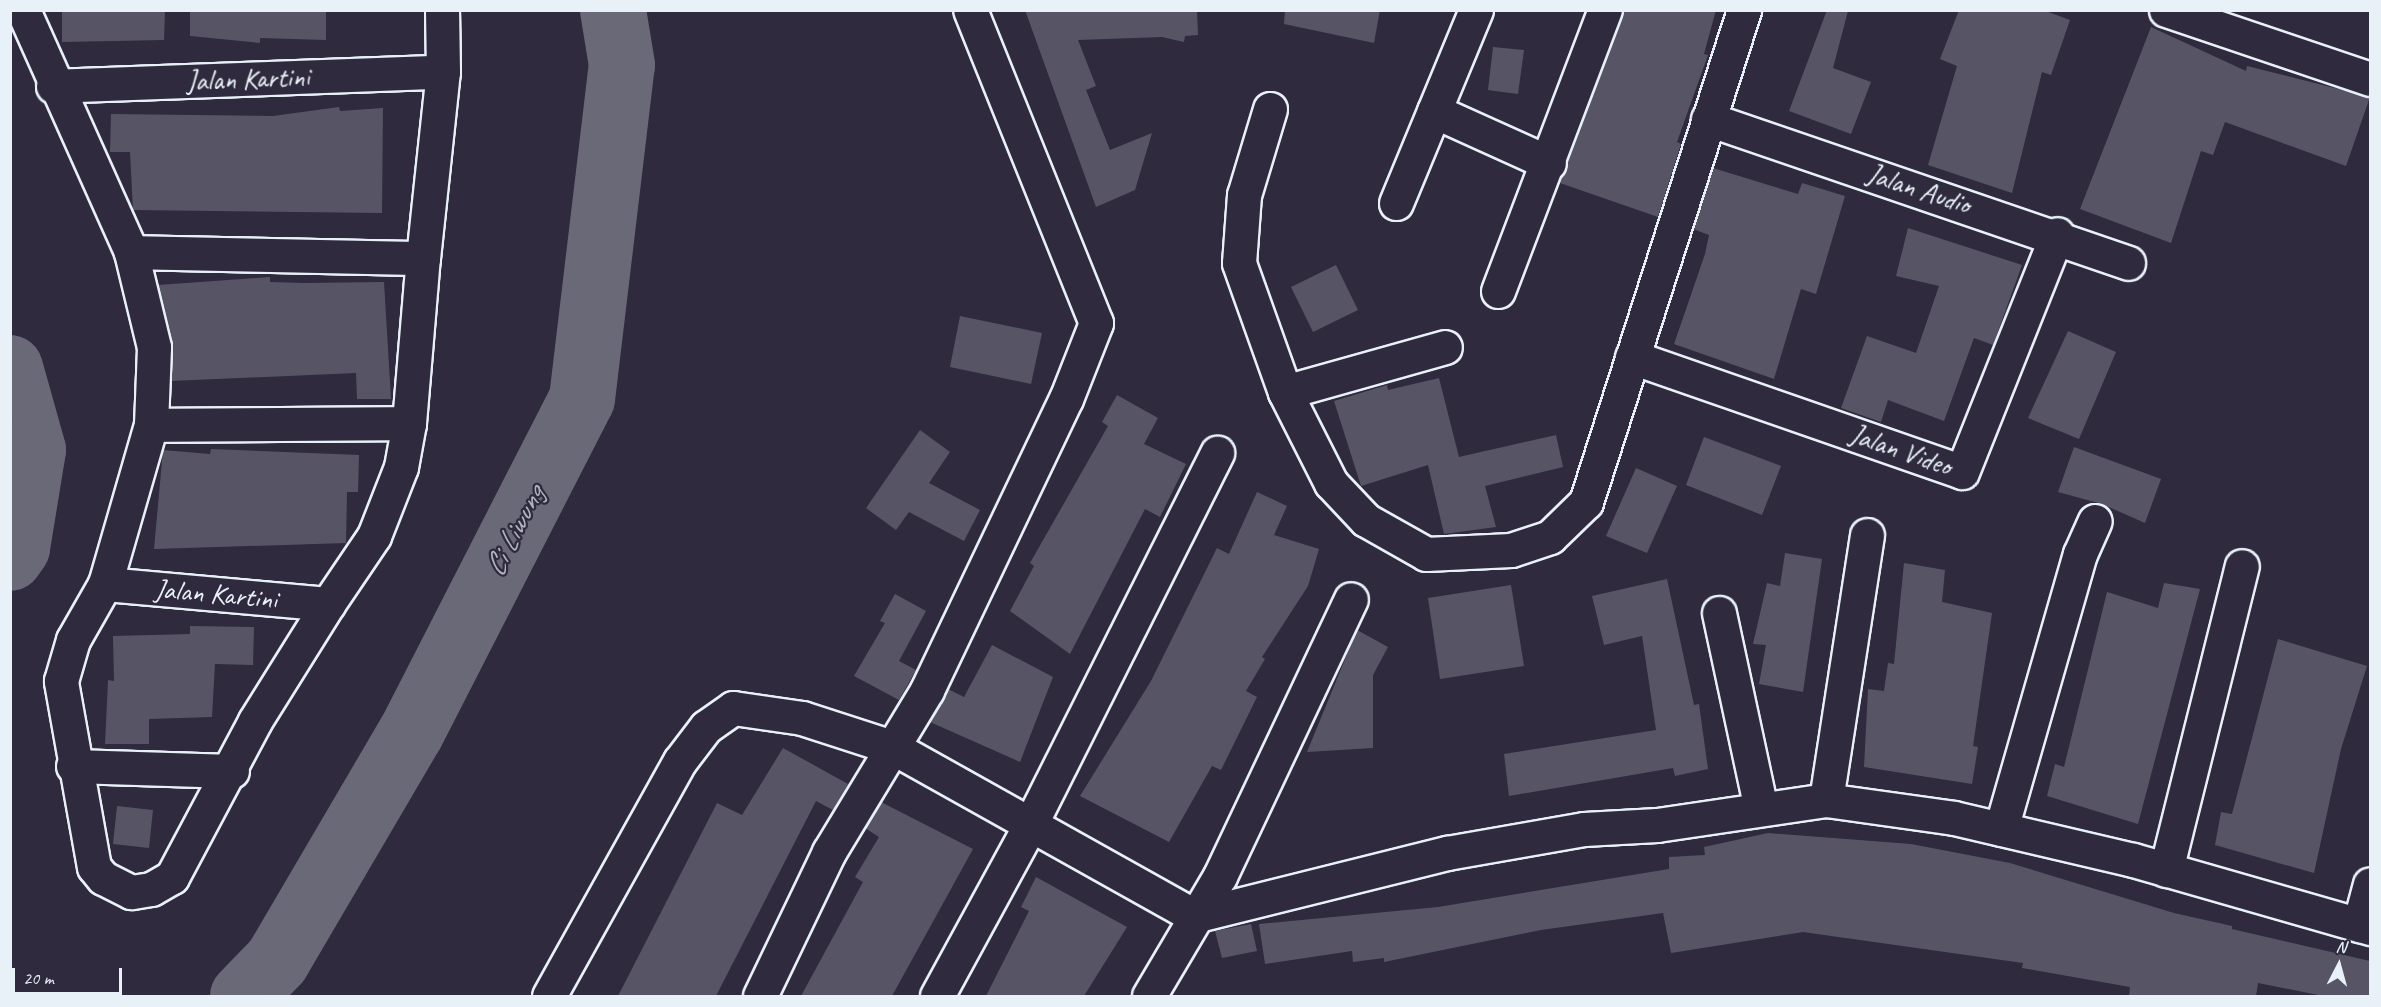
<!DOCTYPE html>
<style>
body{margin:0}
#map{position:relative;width:2381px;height:1007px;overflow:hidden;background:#2f2a3d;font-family:Caveat,sans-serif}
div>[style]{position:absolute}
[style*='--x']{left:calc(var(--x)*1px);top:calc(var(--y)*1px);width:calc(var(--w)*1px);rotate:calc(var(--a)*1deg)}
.river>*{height:66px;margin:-33px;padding:0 33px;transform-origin:33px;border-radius:33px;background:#696978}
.building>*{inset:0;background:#575565}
.roads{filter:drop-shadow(2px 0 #e8f1f8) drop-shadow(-2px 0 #e8f1f8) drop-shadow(0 2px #e8f1f8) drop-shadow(0 -2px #e8f1f8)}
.street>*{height:33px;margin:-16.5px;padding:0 16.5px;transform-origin:16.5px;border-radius:16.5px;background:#2f2a3d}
span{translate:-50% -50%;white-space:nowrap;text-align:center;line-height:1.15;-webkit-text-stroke:4.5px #2f2a3d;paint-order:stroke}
.street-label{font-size:28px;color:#e8f1f8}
.water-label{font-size:30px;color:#afb4be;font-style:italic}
.frame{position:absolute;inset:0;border:12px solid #e8f1f8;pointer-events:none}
.north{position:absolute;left:2309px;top:935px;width:60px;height:60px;-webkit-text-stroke:4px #2f2a3d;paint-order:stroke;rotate:6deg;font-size:16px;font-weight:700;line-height:24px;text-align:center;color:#e8f1f8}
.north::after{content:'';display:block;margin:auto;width:21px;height:27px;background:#e8f1f8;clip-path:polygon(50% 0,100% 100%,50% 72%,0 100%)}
.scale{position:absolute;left:12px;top:968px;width:110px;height:27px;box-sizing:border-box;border:3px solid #e8f1f8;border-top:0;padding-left:8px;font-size:18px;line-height:21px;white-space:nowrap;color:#e8f1f8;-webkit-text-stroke:4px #2f2a3d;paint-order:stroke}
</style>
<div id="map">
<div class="river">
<div style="--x:10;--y:368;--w:85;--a:74.3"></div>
<div style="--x:33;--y:450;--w:99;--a:99.3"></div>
<div style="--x:17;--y:548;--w:12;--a:125"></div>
<div style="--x:243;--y:996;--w:49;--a:-45.8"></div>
<div style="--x:277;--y:961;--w:264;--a:-59.6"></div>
<div style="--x:411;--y:733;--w:375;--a:-62.9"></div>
<div style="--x:582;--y:399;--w:336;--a:-83.2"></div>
<div style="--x:622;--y:65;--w:56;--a:-99.3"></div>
</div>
<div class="building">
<div style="clip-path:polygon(62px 10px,165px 10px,164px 40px,62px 42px)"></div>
<div style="clip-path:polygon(190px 10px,326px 10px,326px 40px,260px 38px,260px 43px,190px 36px)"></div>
<div style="clip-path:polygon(1025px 10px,1197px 10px,1198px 35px,1185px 36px,1184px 42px,1162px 37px,1078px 40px,1096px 86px,1086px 90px,1110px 150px,1152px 133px,1135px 190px,1096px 207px)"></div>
<div style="clip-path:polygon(1285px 10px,1380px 10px,1374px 43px,1284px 24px)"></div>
<div style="clip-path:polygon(1624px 10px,1716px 10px,1704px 54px,1708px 55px,1677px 142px,1681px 144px,1658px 217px,1560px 183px)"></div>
<div style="clip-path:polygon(1827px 10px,1848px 11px,1833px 68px,1871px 82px,1851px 134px,1789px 111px)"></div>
<div style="clip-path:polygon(1959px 10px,2043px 10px,2070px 20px,2051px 75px,2042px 72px,2012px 193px,1928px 165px,1957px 66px,1940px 59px)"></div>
<div style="clip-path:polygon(2151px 27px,2246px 71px,2247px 66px,2370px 97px,2346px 166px,2225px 122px,2213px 155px,2201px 151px,2171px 243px,2080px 209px)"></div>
<div style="clip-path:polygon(1493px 47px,1524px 50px,1518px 94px,1488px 90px)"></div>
<div style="clip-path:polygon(339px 107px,340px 111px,383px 108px,382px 213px,133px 210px,130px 152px,110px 152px,111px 114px,273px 116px)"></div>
<div style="clip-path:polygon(1713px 168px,1798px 194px,1802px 183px,1845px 196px,1816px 294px,1801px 289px,1774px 379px,1674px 344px,1705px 254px,1709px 235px,1693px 229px)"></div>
<div style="clip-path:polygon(1908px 228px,2022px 265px,1993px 345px,1974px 338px,1944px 421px,1888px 400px,1881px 422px,1841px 408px,1867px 336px,1916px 353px,1939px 286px,1896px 276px)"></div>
<div style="clip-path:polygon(1336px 265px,1358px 310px,1313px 332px,1291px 287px)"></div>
<div style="clip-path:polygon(270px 277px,270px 282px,304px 283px,384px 282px,391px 399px,357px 399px,356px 373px,171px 381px,172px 343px,158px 285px)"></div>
<div style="clip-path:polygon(960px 316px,1042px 333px,1031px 384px,950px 367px)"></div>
<div style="clip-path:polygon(2068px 331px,2116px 352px,2079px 439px,2028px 418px)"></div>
<div style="clip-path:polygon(1439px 378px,1459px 457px,1556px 435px,1563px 467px,1485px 486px,1496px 527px,1444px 534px,1428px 465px,1361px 486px,1334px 401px,1387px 385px,1388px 390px)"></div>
<div style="clip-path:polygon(1117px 395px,1158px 418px,1144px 444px,1186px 464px,1160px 517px,1145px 509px,1070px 654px,1010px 611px,1034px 566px,1030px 563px,1108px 426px,1102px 422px)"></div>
<div style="clip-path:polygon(920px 430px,950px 452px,929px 483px,980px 510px,964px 541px,909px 512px,896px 530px,866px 508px)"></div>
<div style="clip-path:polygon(1704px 437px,1781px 466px,1762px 515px,1686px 485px)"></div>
<div style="clip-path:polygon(2074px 447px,2161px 479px,2145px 523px,2102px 504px,2058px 492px)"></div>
<div style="clip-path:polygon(211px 449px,359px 455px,358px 492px,347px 492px,346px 543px,154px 549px,163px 450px,210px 454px)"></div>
<div style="clip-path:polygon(1636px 468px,1677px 486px,1647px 553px,1606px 536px)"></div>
<div style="clip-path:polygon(1257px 492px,1287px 506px,1274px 535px,1319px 549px,1308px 586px,1262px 657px,1265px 659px,1246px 691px,1257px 697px,1221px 770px,1212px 766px,1169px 842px,1080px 796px,1151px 681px,1217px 548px,1229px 554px)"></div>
<div style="clip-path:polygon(1785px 553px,1822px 559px,1803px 692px,1759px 684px,1766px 645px,1753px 644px,1767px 583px,1780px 586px)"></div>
<div style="clip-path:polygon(1904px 563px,1945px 570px,1942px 602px,1992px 613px,1973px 746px,1978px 747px,1972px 784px,1864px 767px,1868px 689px,1884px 691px,1888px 663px,1894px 664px)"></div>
<div style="clip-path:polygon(1667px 579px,1694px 705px,1699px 704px,1708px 769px,1675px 776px,1673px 768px,1509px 796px,1504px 754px,1656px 730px,1642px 636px,1604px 645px,1592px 596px)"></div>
<div style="clip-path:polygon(2164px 583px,2200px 589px,2138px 824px,2047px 796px,2055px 764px,2064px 767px,2107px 592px,2158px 608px)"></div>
<div style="clip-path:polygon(1511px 585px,1524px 666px,1440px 679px,1428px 598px)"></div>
<div style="clip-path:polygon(895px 594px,926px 611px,899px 661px,916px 670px,899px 700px,854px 676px,885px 623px,880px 621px)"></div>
<div style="clip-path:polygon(190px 626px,254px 627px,253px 665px,215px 664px,212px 717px,149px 719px,149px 744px,105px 744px,108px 680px,114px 681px,113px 636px,190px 634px)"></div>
<div style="clip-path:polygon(1357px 630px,1388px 647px,1373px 675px,1373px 748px,1307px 752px)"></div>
<div style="clip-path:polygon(2278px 639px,2367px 666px,2341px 749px,2314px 873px,2215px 845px,2221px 812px,2232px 814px)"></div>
<div style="clip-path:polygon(992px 645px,1053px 677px,1020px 762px,930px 722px,948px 689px,964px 697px)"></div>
<div style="clip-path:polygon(783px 748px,848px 784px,833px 810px,816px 801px,716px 996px,618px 996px,717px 803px,742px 815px)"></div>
<div style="clip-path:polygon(881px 802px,973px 849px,892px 996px,801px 996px,863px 882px,855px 877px,879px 837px,865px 828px)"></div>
<div style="clip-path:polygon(117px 806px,153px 810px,149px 848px,113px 844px)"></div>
<div style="clip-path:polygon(1768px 833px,1911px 844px,2010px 863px,2174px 913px,2232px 926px,2232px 929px,2370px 961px,2370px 996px,2323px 996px,2258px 983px,2256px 996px,2129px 996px,2130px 987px,2022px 968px,2023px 963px,1803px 932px,1671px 953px,1663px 913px,1541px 930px,1384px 962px,1384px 958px,1353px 962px,1352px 951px,1265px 964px,1259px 924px,1438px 907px,1669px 869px,1669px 857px,1705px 855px,1704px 847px)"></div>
<div style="clip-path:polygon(1036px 877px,1127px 927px,1084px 996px,986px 996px,1029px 911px,1021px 907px)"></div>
<div style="clip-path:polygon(1251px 924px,1257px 951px,1222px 958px,1215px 931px)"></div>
</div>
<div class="roads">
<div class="street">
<div style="--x:23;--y:10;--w:265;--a:65.9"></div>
<div style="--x:131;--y:252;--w:292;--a:1.2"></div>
<div style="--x:423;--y:258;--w:187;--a:-83.9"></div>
<div style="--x:443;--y:72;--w:62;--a:-90.9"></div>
<div style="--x:2166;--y:10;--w:215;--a:18.7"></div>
<div style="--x:53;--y:86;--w:390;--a:-2.1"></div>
<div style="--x:1270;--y:109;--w:90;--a:106.8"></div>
<div style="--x:1244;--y:195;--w:68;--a:94.2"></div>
<div style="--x:1239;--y:263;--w:137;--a:70.4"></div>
<div style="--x:1285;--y:392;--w:102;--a:63.2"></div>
<div style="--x:1331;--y:483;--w:51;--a:46.6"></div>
<div style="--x:1366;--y:520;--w:69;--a:29.5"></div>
<div style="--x:1426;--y:554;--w:85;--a:-2.7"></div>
<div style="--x:1511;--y:550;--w:41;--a:-18.4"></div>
<div style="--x:1550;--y:537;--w:50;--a:-44.2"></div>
<div style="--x:1586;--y:502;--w:517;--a:-72.2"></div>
<div style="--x:1434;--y:111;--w:126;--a:24.3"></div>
<div style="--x:1708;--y:119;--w:444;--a:18.9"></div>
<div style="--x:1396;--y:203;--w:209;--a:-67.5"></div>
<div style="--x:131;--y:252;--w:98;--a:76.4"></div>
<div style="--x:154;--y:347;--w:78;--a:92.2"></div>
<div style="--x:1498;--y:291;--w:301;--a:-69.2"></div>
<div style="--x:1632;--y:357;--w:349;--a:19.2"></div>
<div style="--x:1962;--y:472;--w:256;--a:-68.2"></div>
<div style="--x:1285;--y:392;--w:166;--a:-15.7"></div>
<div style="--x:105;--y:584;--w:224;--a:5.1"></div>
<div style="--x:328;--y:604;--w:138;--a:122"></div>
<div style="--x:255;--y:721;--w:177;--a:118"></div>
<div style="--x:172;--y:877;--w:24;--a:150"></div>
<div style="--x:151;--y:889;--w:20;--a:171"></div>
<div style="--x:131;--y:892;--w:31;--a:-153"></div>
<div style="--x:103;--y:878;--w:14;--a:-129"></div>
<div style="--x:94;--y:867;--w:189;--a:-100.1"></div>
<div style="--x:61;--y:681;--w:43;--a:-73.7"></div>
<div style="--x:73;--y:640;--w:64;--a:-60.3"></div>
<div style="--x:105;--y:584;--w:166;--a:-73.9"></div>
<div style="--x:151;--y:425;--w:258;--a:-0.4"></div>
<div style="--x:409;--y:423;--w:166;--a:-85.2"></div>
<div style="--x:328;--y:604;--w:82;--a:-55.9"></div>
<div style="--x:374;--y:536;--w:74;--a:-68.6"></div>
<div style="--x:401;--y:467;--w:45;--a:-79.7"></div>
<div style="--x:1719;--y:613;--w:200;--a:77.9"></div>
<div style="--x:73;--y:766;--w:159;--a:1.8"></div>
<div style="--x:1826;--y:800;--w:268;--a:-81.2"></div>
<div style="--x:2001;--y:829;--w:286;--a:-74"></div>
<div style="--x:2080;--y:554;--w:36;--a:-66"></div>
<div style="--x:2166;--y:870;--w:313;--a:-76"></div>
<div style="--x:2359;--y:925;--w:42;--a:-75"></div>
<div style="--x:549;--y:996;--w:269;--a:-60.9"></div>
<div style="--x:680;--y:761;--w:43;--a:-52.6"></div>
<div style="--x:706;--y:727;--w:33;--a:-35"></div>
<div style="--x:733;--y:708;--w:70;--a:8.2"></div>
<div style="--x:802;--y:718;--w:95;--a:17.9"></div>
<div style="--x:892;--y:747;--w:346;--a:29.2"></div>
<div style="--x:1194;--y:916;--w:261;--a:-14"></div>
<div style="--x:1447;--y:853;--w:139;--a:-9.9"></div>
<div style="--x:1584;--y:829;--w:73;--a:-3.1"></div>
<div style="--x:1657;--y:825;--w:171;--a:-8.4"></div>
<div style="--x:1826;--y:800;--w:129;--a:8"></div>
<div style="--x:1954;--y:818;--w:184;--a:13.2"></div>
<div style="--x:2133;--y:860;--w:247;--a:16"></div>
<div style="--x:760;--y:996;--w:160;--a:-64.4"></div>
<div style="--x:829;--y:852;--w:189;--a:-58.8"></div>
<div style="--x:927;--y:690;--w:322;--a:-64.5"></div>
<div style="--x:1066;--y:399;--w:82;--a:-68.5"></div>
<div style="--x:1096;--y:323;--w:337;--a:-111.9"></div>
<div style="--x:937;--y:996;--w:192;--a:-61.4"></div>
<div style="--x:1029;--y:827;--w:419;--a:-63.3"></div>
<div style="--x:1149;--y:996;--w:139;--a:-59.4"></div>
<div style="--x:1220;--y:876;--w:306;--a:-64.7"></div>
</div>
</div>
<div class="street-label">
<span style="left:248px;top:79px;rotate:-2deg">Jalan Kartini</span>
<span style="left:1919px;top:189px;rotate:18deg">Jalan Audio</span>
<span style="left:1901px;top:450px;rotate:19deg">Jalan Video</span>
<span style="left:216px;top:594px;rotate:5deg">Jalan Kartini</span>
</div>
<div class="water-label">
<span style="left:514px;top:531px;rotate:-63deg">Ci Liwung</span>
</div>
<div class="frame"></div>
<div class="north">N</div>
<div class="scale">20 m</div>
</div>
